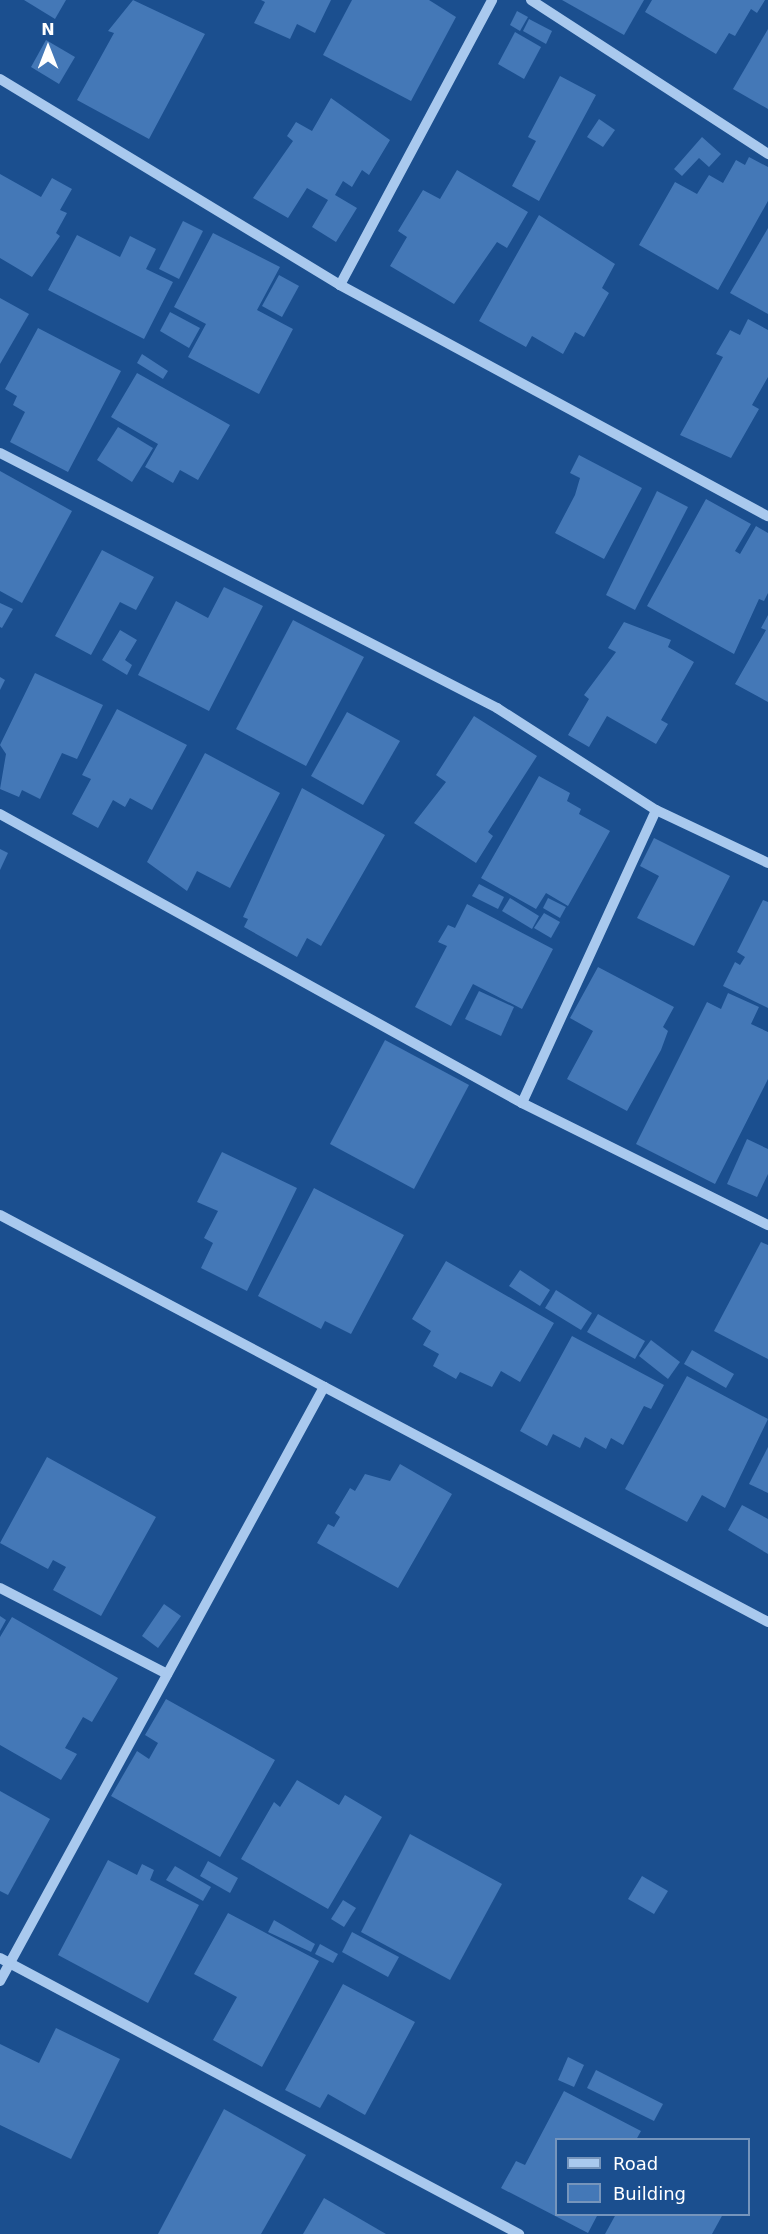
<!DOCTYPE html>
<style>
body{margin:0}
#map{position:relative;width:768px;height:2234px;overflow:hidden;background:#1b4f8f;font-family:"DejaVu Sans",sans-serif}
div>[style]{position:absolute}
[style*='--x']{left:calc(var(--x)*1px);top:calc(var(--y)*1px);width:calc(var(--w)*1px);rotate:calc(var(--a)*1deg)}
.building>*{inset:0;background:#4478b7}
.minor>*{height:10px;margin:-5px;padding:0 5px;transform-origin:5px;border-radius:5px;background:#a9c9ee}
span{translate:-50% -50%;white-space:nowrap;text-align:center;line-height:1.15;-webkit-text-stroke:4.5px #1b4f8f;paint-order:stroke}
.legend{position:absolute;left:555px;top:2138px;width:195px;height:78px;box-sizing:border-box;background:#1b4f8f;border:2px solid #7695bc;margin:0;padding:8px 10px;list-style:none;font-size:18px;color:#fff}
.legend li{display:flex;align-items:center;gap:12px;height:30px}
.legend b{width:30px;border:2px solid #7695bc}
.north{position:absolute;left:18px;top:18px;width:60px;height:60px;-webkit-text-stroke:4px #1b4f8f;paint-order:stroke;rotate:0deg;font-size:16px;font-weight:700;line-height:24px;text-align:center;color:#fff}
.north::after{content:'';display:block;margin:auto;width:21px;height:27px;background:#fff;clip-path:polygon(50% 0,100% 100%,50% 72%,0 100%)}
</style>
<div id="map">
<div class="building">
<div style="clip-path:polygon(24px 0,66px 0,55px 19px)"></div>
<div style="clip-path:polygon(133px 0,205px 34px,149px 139px,77px 100px,114px 33px,108px 31px)"></div>
<div style="clip-path:polygon(261px 0,331px 0,315px 33px,297px 24px,290px 39px,254px 23px,265px 2px)"></div>
<div style="clip-path:polygon(352px 0,429px 0,456px 17px,411px 101px,323px 55px)"></div>
<div style="clip-path:polygon(562px 0,644px 0,624px 35px)"></div>
<div style="clip-path:polygon(652px 0,765px 0,757px 13px,751px 9px,735px 36px,729px 33px,716px 54px,645px 12px)"></div>
<div style="clip-path:polygon(517px 11px,528px 17px,520px 31px,510px 25px)"></div>
<div style="clip-path:polygon(529px 19px,552px 31px,546px 44px,523px 31px)"></div>
<div style="clip-path:polygon(768px 29px,768px 109px,733px 89px)"></div>
<div style="clip-path:polygon(515px 32px,541px 47px,524px 79px,498px 64px)"></div>
<div style="clip-path:polygon(46px 40px,75px 57px,59px 84px,31px 67px)"></div>
<div style="clip-path:polygon(560px 76px,596px 95px,539px 201px,512px 186px,536px 141px,528px 137px)"></div>
<div style="clip-path:polygon(331px 98px,390px 140px,369px 175px,362px 170px,352px 187px,343px 181px,335px 195px,357px 208px,336px 242px,312px 227px,328px 200px,307px 188px,288px 218px,253px 198px,293px 141px,287px 136px,296px 122px,312px 131px)"></div>
<div style="clip-path:polygon(599px 119px,615px 130px,603px 147px,587px 137px)"></div>
<div style="clip-path:polygon(702px 137px,721px 154px,709px 167px,699px 158px,682px 176px,674px 169px)"></div>
<div style="clip-path:polygon(749px 157px,768px 167px,768px 201px,718px 290px,639px 245px,675px 182px,697px 194px,709px 175px,723px 183px,736px 160px,745px 165px)"></div>
<div style="clip-path:polygon(457px 170px,528px 212px,507px 248px,497px 242px,454px 304px,390px 266px,407px 237px,398px 231px,423px 190px,440px 199px)"></div>
<div style="clip-path:polygon(0 174px,41px 197px,52px 178px,72px 189px,60px 210px,67px 213px,56px 233px,60px 236px,32px 277px,0 258px)"></div>
<div style="clip-path:polygon(539px 215px,615px 264px,602px 288px,609px 293px,584px 337px,575px 332px,563px 354px,532px 336px,526px 347px,479px 321px)"></div>
<div style="clip-path:polygon(183px 221px,203px 231px,179px 279px,159px 269px)"></div>
<div style="clip-path:polygon(768px 228px,768px 314px,730px 293px)"></div>
<div style="clip-path:polygon(213px 233px,280px 267px,257px 310px,293px 329px,259px 394px,188px 357px,206px 324px,174px 307px)"></div>
<div style="clip-path:polygon(77px 235px,120px 257px,130px 236px,156px 249px,146px 269px,173px 282px,144px 339px,48px 290px)"></div>
<div style="clip-path:polygon(279px 275px,299px 286px,282px 317px,262px 306px)"></div>
<div style="clip-path:polygon(0 298px,29px 314px,0 364px)"></div>
<div style="clip-path:polygon(170px 312px,200px 328px,189px 348px,160px 331px)"></div>
<div style="clip-path:polygon(748px 319px,768px 330px,768px 377px,752px 405px,759px 409px,731px 458px,680px 435px,723px 357px,716px 354px,730px 330px,740px 335px)"></div>
<div style="clip-path:polygon(38px 328px,121px 371px,68px 472px,10px 442px,25px 412px,13px 405px,17px 396px,5px 389px)"></div>
<div style="clip-path:polygon(142px 354px,168px 371px,163px 379px,137px 363px)"></div>
<div style="clip-path:polygon(137px 373px,230px 425px,198px 480px,180px 470px,173px 483px,145px 467px,158px 444px,111px 417px)"></div>
<div style="clip-path:polygon(118px 427px,153px 448px,132px 482px,97px 460px)"></div>
<div style="clip-path:polygon(579px 455px,642px 488px,604px 559px,555px 533px,575px 495px,580px 478px,570px 473px)"></div>
<div style="clip-path:polygon(0 471px,72px 511px,22px 603px,0 591px)"></div>
<div style="clip-path:polygon(657px 491px,688px 507px,635px 610px,606px 595px)"></div>
<div style="clip-path:polygon(706px 499px,751px 524px,735px 551px,740px 554px,756px 526px,768px 533px,768px 593px,764px 601px,759px 599px,734px 654px,647px 606px)"></div>
<div style="clip-path:polygon(102px 550px,154px 577px,136px 610px,120px 602px,91px 655px,55px 636px)"></div>
<div style="clip-path:polygon(224px 587px,263px 606px,209px 711px,138px 675px,176px 601px,208px 618px)"></div>
<div style="clip-path:polygon(0 603px,13px 609px,2px 628px,0 627px)"></div>
<div style="clip-path:polygon(768px 615px,768px 702px,735px 684px,766px 630px,761px 628px)"></div>
<div style="clip-path:polygon(293px 620px,364px 657px,306px 766px,236px 729px)"></div>
<div style="clip-path:polygon(624px 622px,671px 640px,668px 647px,694px 662px,661px 720px,668px 724px,656px 744px,607px 716px,589px 747px,568px 735px,589px 699px,584px 695px,616px 652px,608px 648px)"></div>
<div style="clip-path:polygon(120px 630px,137px 640px,125px 660px,132px 665px,127px 675px,102px 660px)"></div>
<div style="clip-path:polygon(35px 673px,103px 705px,77px 759px,62px 753px,40px 799px,22px 790px,19px 797px,0 789px,6px 754px,0 745px)"></div>
<div style="clip-path:polygon(0 677px,5px 680px,0 690px)"></div>
<div style="clip-path:polygon(117px 709px,187px 745px,152px 810px,130px 798px,125px 807px,113px 800px,98px 828px,72px 814px,91px 779px,82px 775px)"></div>
<div style="clip-path:polygon(347px 712px,400px 741px,363px 805px,311px 776px)"></div>
<div style="clip-path:polygon(474px 716px,537px 756px,488px 832px,493px 836px,476px 863px,414px 823px,446px 782px,436px 775px)"></div>
<div style="clip-path:polygon(205px 753px,280px 793px,230px 888px,197px 871px,187px 891px,147px 862px)"></div>
<div style="clip-path:polygon(539px 776px,570px 793px,567px 801px,581px 809px,579px 814px,610px 831px,568px 906px,546px 893px,536px 909px,481px 878px)"></div>
<div style="clip-path:polygon(302px 788px,385px 835px,321px 946px,307px 938px,297px 957px,244px 927px,248px 919px,243px 917px)"></div>
<div style="clip-path:polygon(654px 838px,730px 876px,694px 946px,637px 918px,659px 876px,640px 866px)"></div>
<div style="clip-path:polygon(0 849px,8px 853px,0 870px)"></div>
<div style="clip-path:polygon(479px 884px,504px 897px,498px 909px,472px 896px)"></div>
<div style="clip-path:polygon(510px 898px,539px 916px,532px 929px,502px 911px)"></div>
<div style="clip-path:polygon(548px 898px,566px 907px,560px 918px,543px 908px)"></div>
<div style="clip-path:polygon(763px 900px,768px 902px,768px 1008px,723px 986px,735px 962px,740px 965px,745px 957px,737px 952px)"></div>
<div style="clip-path:polygon(467px 904px,553px 949px,522px 1009px,473px 984px,451px 1026px,415px 1007px,447px 946px,438px 942px,448px 925px,455px 928px)"></div>
<div style="clip-path:polygon(544px 913px,560px 922px,551px 938px,534px 928px)"></div>
<div style="clip-path:polygon(598px 967px,674px 1007px,663px 1027px,668px 1031px,661px 1050px,627px 1111px,567px 1079px,593px 1031px,570px 1018px)"></div>
<div style="clip-path:polygon(479px 991px,514px 1007px,501px 1036px,465px 1019px)"></div>
<div style="clip-path:polygon(728px 993px,759px 1007px,751px 1024px,768px 1032px,768px 1079px,715px 1184px,636px 1144px,707px 1002px,721px 1009px)"></div>
<div style="clip-path:polygon(385px 1040px,469px 1085px,414px 1189px,330px 1144px)"></div>
<div style="clip-path:polygon(747px 1139px,768px 1149px,768px 1174px,757px 1197px,727px 1184px)"></div>
<div style="clip-path:polygon(222px 1152px,297px 1188px,247px 1291px,201px 1268px,213px 1243px,204px 1238px,218px 1211px,197px 1202px)"></div>
<div style="clip-path:polygon(314px 1188px,404px 1235px,351px 1334px,325px 1321px,321px 1329px,258px 1296px)"></div>
<div style="clip-path:polygon(761px 1242px,768px 1245px,768px 1359px,714px 1331px)"></div>
<div style="clip-path:polygon(446px 1261px,554px 1323px,520px 1382px,501px 1371px,492px 1387px,460px 1372px,456px 1379px,433px 1366px,439px 1354px,423px 1345px,431px 1331px,412px 1319px)"></div>
<div style="clip-path:polygon(520px 1270px,550px 1290px,540px 1306px,509px 1286px)"></div>
<div style="clip-path:polygon(556px 1290px,592px 1313px,581px 1330px,545px 1308px)"></div>
<div style="clip-path:polygon(598px 1314px,645px 1341px,635px 1359px,587px 1332px)"></div>
<div style="clip-path:polygon(572px 1336px,664px 1385px,651px 1409px,644px 1406px,623px 1445px,611px 1438px,606px 1449px,585px 1437px,580px 1448px,553px 1434px,547px 1446px,520px 1431px)"></div>
<div style="clip-path:polygon(651px 1340px,680px 1362px,668px 1379px,639px 1356px)"></div>
<div style="clip-path:polygon(692px 1350px,734px 1374px,726px 1388px,684px 1364px)"></div>
<div style="clip-path:polygon(687px 1376px,768px 1419px,725px 1508px,702px 1495px,687px 1522px,625px 1489px)"></div>
<div style="clip-path:polygon(768px 1447px,768px 1493px,749px 1484px)"></div>
<div style="clip-path:polygon(47px 1457px,156px 1517px,101px 1616px,53px 1590px,66px 1567px,53px 1560px,48px 1569px,0 1543px)"></div>
<div style="clip-path:polygon(400px 1464px,452px 1494px,398px 1588px,317px 1543px,328px 1524px,334px 1527px,340px 1517px,335px 1513px,350px 1488px,355px 1491px,365px 1474px,390px 1481px)"></div>
<div style="clip-path:polygon(742px 1505px,768px 1519px,768px 1554px,728px 1530px)"></div>
<div style="clip-path:polygon(164px 1604px,181px 1616px,158px 1648px,142px 1636px)"></div>
<div style="clip-path:polygon(0 1616px,6px 1620px,0 1631px)"></div>
<div style="clip-path:polygon(12px 1617px,118px 1678px,92px 1722px,83px 1717px,65px 1748px,77px 1754px,61px 1780px,0 1745px,0 1637px)"></div>
<div style="clip-path:polygon(166px 1699px,275px 1760px,220px 1857px,111px 1796px,137px 1751px,149px 1759px,158px 1743px,145px 1735px)"></div>
<div style="clip-path:polygon(297px 1780px,339px 1805px,345px 1795px,382px 1817px,328px 1909px,241px 1859px,274px 1802px,280px 1807px)"></div>
<div style="clip-path:polygon(0 1791px,50px 1819px,8px 1895px,0 1891px)"></div>
<div style="clip-path:polygon(410px 1834px,502px 1884px,450px 1980px,361px 1932px)"></div>
<div style="clip-path:polygon(108px 1860px,137px 1875px,142px 1864px,154px 1870px,150px 1880px,199px 1905px,148px 2003px,58px 1955px)"></div>
<div style="clip-path:polygon(208px 1861px,238px 1878px,230px 1893px,200px 1876px)"></div>
<div style="clip-path:polygon(175px 1866px,211px 1887px,203px 1901px,166px 1880px)"></div>
<div style="clip-path:polygon(642px 1876px,668px 1891px,654px 1914px,628px 1899px)"></div>
<div style="clip-path:polygon(343px 1900px,356px 1908px,344px 1927px,331px 1919px)"></div>
<div style="clip-path:polygon(228px 1913px,319px 1961px,262px 2067px,213px 2040px,237px 1997px,194px 1974px)"></div>
<div style="clip-path:polygon(274px 1920px,315px 1944px,311px 1952px,268px 1932px)"></div>
<div style="clip-path:polygon(352px 1932px,399px 1957px,388px 1977px,342px 1952px)"></div>
<div style="clip-path:polygon(320px 1944px,338px 1954px,333px 1963px,315px 1954px)"></div>
<div style="clip-path:polygon(343px 1984px,415px 2022px,365px 2115px,328px 2094px,320px 2108px,285px 2090px)"></div>
<div style="clip-path:polygon(56px 2028px,120px 2059px,71px 2159px,0 2125px,0 2044px,39px 2063px)"></div>
<div style="clip-path:polygon(568px 2057px,584px 2065px,574px 2087px,558px 2080px)"></div>
<div style="clip-path:polygon(596px 2070px,663px 2104px,654px 2121px,587px 2088px)"></div>
<div style="clip-path:polygon(564px 2091px,641px 2131px,636px 2140px,556px 2140px,556px 2214px,598px 2214px,588px 2233px,501px 2188px,516px 2161px,525px 2165px)"></div>
<div style="clip-path:polygon(224px 2109px,306px 2155px,261px 2234px,158px 2234px)"></div>
<div style="clip-path:polygon(324px 2198px,386px 2234px,303px 2234px)"></div>
<div style="clip-path:polygon(616px 2214px,723px 2214px,712px 2234px,605px 2234px)"></div>
</div>
<div class="minor">
<div style="--x:531;--y:0;--w:283;--a:33"></div>
<div style="--x:0;--y:79;--w:398;--a:31.2"></div>
<div style="--x:340;--y:285;--w:486;--a:28.4"></div>
<div style="--x:340;--y:285;--w:323;--a:-61.9"></div>
<div style="--x:0;--y:453;--w:559;--a:27.16"></div>
<div style="--x:497;--y:708;--w:189;--a:32.7"></div>
<div style="--x:656;--y:810;--w:124;--a:25.3"></div>
<div style="--x:0;--y:814;--w:597;--a:28.97"></div>
<div style="--x:522;--y:1103;--w:275;--a:26.4"></div>
<div style="--x:522;--y:1103;--w:322;--a:-65.4"></div>
<div style="--x:0;--y:1215;--w:869;--a:27.92"></div>
<div style="--x:0;--y:1588;--w:188;--a:27.2"></div>
<div style="--x:0;--y:1958;--w:588;--a:28"></div>
<div style="--x:0;--y:1981;--w:677;--a:-61.39"></div>
</div>
<ul class="legend">
<li><b style="height:8px;background:#a9c9ee"></b>Road</li>
<li><b style="height:16px;background:#4478b7"></b>Building</li>
</ul>
<div class="north">N</div>
</div>
